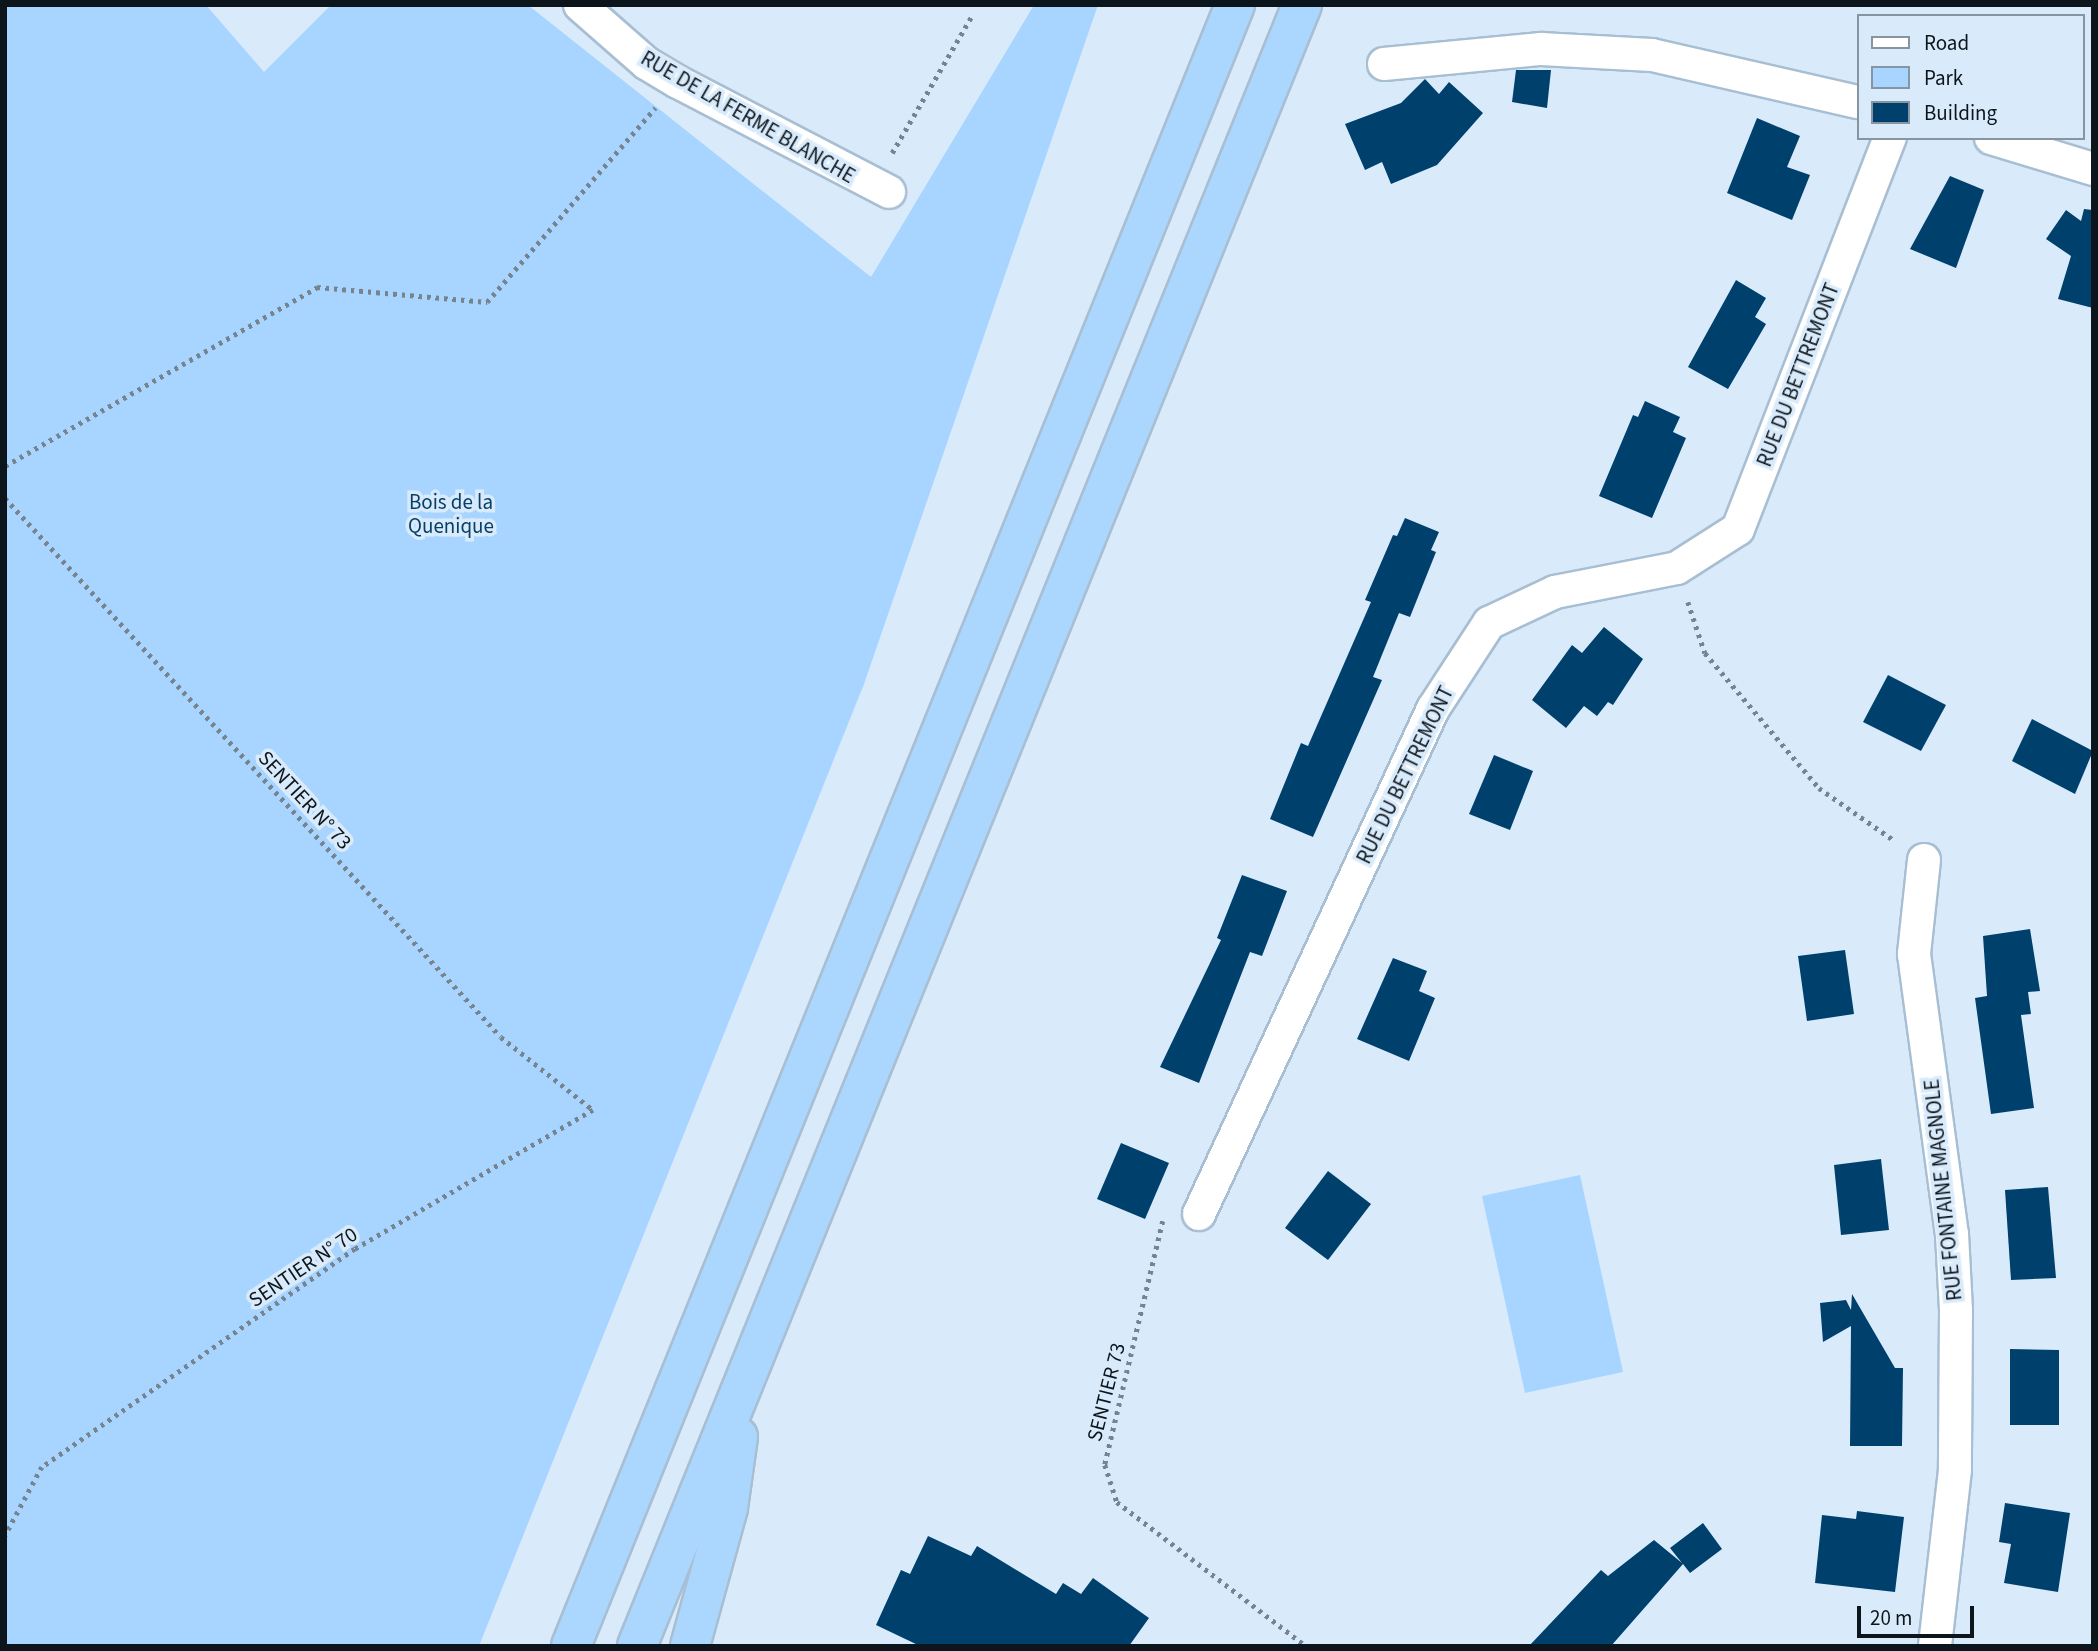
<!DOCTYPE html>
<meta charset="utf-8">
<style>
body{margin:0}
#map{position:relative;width:2098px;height:1651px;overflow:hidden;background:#d9ebfb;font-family:"Source Sans 3",sans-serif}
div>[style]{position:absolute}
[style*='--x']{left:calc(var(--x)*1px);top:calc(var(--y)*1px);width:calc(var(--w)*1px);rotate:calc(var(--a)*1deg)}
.green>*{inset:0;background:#a8d5ff}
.building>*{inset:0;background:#00406d}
.path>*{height:4.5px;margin-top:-2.25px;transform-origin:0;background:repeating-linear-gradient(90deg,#77848f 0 3.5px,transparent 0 8.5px)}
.roads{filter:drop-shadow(2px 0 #a8bed2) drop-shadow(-2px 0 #a8bed2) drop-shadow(0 2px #a8bed2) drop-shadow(0 -2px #a8bed2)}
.street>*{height:32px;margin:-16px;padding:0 16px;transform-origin:16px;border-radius:16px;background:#fff}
.highway>*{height:38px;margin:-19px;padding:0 19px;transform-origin:19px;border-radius:19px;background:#abd6fd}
span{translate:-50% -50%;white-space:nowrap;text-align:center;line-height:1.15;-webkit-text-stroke:7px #d9ebfb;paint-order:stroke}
.street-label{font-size:21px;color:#0d151c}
.park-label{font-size:21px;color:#06406a}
.frame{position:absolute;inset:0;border:7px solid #0d151c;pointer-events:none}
.legend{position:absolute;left:1857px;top:14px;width:228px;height:126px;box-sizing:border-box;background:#d9ebfb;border:2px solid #8795a2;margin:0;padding:9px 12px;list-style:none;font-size:21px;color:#0d151c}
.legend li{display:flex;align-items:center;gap:14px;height:35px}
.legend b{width:35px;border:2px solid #8795a2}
.scale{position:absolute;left:1857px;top:1606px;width:117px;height:32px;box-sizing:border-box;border:4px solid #0d151c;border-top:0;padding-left:9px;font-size:21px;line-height:24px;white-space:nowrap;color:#0d151c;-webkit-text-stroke:5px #d9ebfb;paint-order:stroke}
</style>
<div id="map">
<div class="green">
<div style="clip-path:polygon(5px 5px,206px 5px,264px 72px,331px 5px,528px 5px,871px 277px,1034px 5px,1098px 5px,864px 684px,479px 1646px,5px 1646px)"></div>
<div style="clip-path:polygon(1580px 1175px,1623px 1372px,1525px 1393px,1482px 1196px)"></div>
</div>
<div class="building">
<div style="clip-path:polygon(1516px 70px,1551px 70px,1547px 108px,1512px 102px)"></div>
<div style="clip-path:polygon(1425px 79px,1439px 94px,1449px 82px,1483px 113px,1437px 165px,1391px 184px,1382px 162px,1365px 170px,1345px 124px,1401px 103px)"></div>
<div style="clip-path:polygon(1757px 118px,1800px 136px,1787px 167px,1810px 175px,1792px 220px,1727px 193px)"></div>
<div style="clip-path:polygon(1950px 176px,1984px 190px,1956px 268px,1910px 249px)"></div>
<div style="clip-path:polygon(2084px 209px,2093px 210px,2093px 308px,2058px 299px,2071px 256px,2046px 239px,2066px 210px,2081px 221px)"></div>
<div style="clip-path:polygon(1736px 280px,1766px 298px,1755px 317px,1766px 324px,1728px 389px,1688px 367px)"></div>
<div style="clip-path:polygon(1645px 401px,1680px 417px,1673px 432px,1686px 438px,1652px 518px,1599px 496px,1633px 415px,1638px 417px)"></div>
<div style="clip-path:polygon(1405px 518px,1439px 532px,1431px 550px,1436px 552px,1410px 617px,1399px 613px,1373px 677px,1382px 680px,1313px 837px,1270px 819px,1301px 743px,1308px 746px,1371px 602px,1365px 600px,1393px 535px,1397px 536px)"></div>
<div style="clip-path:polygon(1604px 627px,1643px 659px,1613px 705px,1608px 702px,1597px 716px,1584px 706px,1566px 728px,1532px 700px,1572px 645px,1582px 653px)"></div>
<div style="clip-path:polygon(1888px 675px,1946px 705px,1921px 751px,1863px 722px)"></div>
<div style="clip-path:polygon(2032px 719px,2093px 751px,2075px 794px,2012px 761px)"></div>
<div style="clip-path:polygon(1494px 755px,1533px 771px,1510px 830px,1469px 814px)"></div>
<div style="clip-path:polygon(1242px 875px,1287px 891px,1262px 956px,1250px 952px,1199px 1083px,1160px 1067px,1221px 940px,1217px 938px)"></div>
<div style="clip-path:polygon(2030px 929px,2040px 991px,2028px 992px,2031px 1014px,2021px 1015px,2034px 1108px,1991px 1114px,1975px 998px,1987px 996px,1983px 936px)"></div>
<div style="clip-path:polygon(1845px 950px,1854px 1014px,1807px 1021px,1798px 956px)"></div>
<div style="clip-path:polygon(1393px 958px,1427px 971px,1419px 991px,1435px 998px,1409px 1061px,1357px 1039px)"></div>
<div style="clip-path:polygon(1121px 1143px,1169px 1163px,1145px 1219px,1097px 1199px)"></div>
<div style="clip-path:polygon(1881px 1159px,1889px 1230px,1841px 1235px,1834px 1165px)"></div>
<div style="clip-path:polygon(1328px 1171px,1371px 1204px,1328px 1260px,1285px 1228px)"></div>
<div style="clip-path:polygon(2048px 1187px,2056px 1278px,2011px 1280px,2005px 1190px)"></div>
<div style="clip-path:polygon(1852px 1294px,1895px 1368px,1903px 1368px,1902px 1446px,1850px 1446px,1851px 1326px,1823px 1342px,1820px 1303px,1846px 1300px,1851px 1310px)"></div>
<div style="clip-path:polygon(2010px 1349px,2059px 1350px,2059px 1425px,2010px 1425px)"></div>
<div style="clip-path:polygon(2005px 1503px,2070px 1513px,2058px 1592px,2004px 1583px,2011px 1544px,1999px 1542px)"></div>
<div style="clip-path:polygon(1857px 1511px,1904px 1517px,1895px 1592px,1815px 1583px,1822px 1515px,1856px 1519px)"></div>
<div style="clip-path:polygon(1703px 1523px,1722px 1549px,1690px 1573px,1683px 1564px,1611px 1646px,1529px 1646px,1601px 1570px,1608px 1576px,1654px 1540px,1682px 1563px,1670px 1548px)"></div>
<div style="clip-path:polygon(928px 1536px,971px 1556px,977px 1546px,1056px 1594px,1063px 1583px,1081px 1594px,1093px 1578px,1149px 1618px,1129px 1646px,920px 1646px,876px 1625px,901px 1570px,910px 1574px)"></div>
</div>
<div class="path">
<div style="--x:892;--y:153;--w:157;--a:-59.8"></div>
<div style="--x:5;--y:466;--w:360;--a:-29.8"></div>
<div style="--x:317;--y:287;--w:171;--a:5"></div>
<div style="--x:487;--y:302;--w:257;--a:-49.1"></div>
<div style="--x:5;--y:498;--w:732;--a:47.38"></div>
<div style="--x:501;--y:1037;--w:117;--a:38.4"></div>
<div style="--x:593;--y:1110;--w:276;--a:149.7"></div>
<div style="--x:355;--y:1249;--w:381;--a:145.1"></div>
<div style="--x:42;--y:1467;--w:78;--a:118.2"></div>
<div style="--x:1688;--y:602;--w:54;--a:71.6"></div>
<div style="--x:1705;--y:653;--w:177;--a:49.8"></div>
<div style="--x:1819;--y:788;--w:93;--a:34.9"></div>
<div style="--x:1163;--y:1221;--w:251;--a:103.4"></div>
<div style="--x:1105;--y:1465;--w:39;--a:72"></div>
<div style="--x:1117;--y:1502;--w:238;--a:37.3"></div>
</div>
<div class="roads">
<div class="street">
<div style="--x:580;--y:5;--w:88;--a:41.3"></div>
<div style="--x:646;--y:63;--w:37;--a:31"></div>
<div style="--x:678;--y:82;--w:238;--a:27.5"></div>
<div style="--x:1384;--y:64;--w:158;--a:-5.5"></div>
<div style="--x:1541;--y:49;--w:111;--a:3.1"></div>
<div style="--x:1652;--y:55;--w:211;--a:12.9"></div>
<div style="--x:1991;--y:138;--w:107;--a:16.9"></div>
<div style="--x:1924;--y:860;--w:95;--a:96.1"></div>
<div style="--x:1914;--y:954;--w:283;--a:82.3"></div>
<div style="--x:1952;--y:1234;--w:77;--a:87"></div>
<div style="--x:1956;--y:1311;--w:159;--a:90.4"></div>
<div style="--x:1955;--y:1470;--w:177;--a:96.5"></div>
<div style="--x:1199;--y:1214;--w:557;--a:-65.14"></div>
<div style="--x:1433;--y:709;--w:103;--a:-56.9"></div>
<div style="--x:1489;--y:623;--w:73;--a:-25.2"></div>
<div style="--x:1555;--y:592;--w:124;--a:-11.1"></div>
<div style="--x:1677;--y:568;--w:72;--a:-32.6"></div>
<div style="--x:1738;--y:529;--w:420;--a:-68.8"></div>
</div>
<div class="highway">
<div style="--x:571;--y:1646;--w:1770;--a:-67.97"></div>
<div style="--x:637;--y:1646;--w:1771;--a:-67.94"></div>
<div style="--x:690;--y:1646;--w:143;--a:-74.6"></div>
<div style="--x:728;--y:1508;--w:72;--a:-82"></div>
</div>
</div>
<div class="street-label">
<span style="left:748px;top:117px;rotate:30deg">RUE DE LA FERME BLANCHE</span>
<span style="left:1798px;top:375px;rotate:-69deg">RUE DU BETTREMONT</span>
<span style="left:1405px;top:775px;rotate:-64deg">RUE DU BETTREMONT</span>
<span style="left:305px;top:800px;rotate:47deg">SENTIER N° 73</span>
<span style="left:1943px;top:1190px;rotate:-96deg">RUE FONTAINE MAGNOLE</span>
<span style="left:303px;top:1267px;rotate:-34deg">SENTIER N° 70</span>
<span style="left:1106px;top:1392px;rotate:-76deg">SENTIER 73</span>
</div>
<div class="park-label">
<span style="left:451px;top:514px">Bois de la<br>Quenique</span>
</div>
<div class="frame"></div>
<ul class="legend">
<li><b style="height:9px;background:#fff"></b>Road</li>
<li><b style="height:19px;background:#a8d5ff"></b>Park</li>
<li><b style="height:19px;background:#00406d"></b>Building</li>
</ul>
<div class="scale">20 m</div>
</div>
